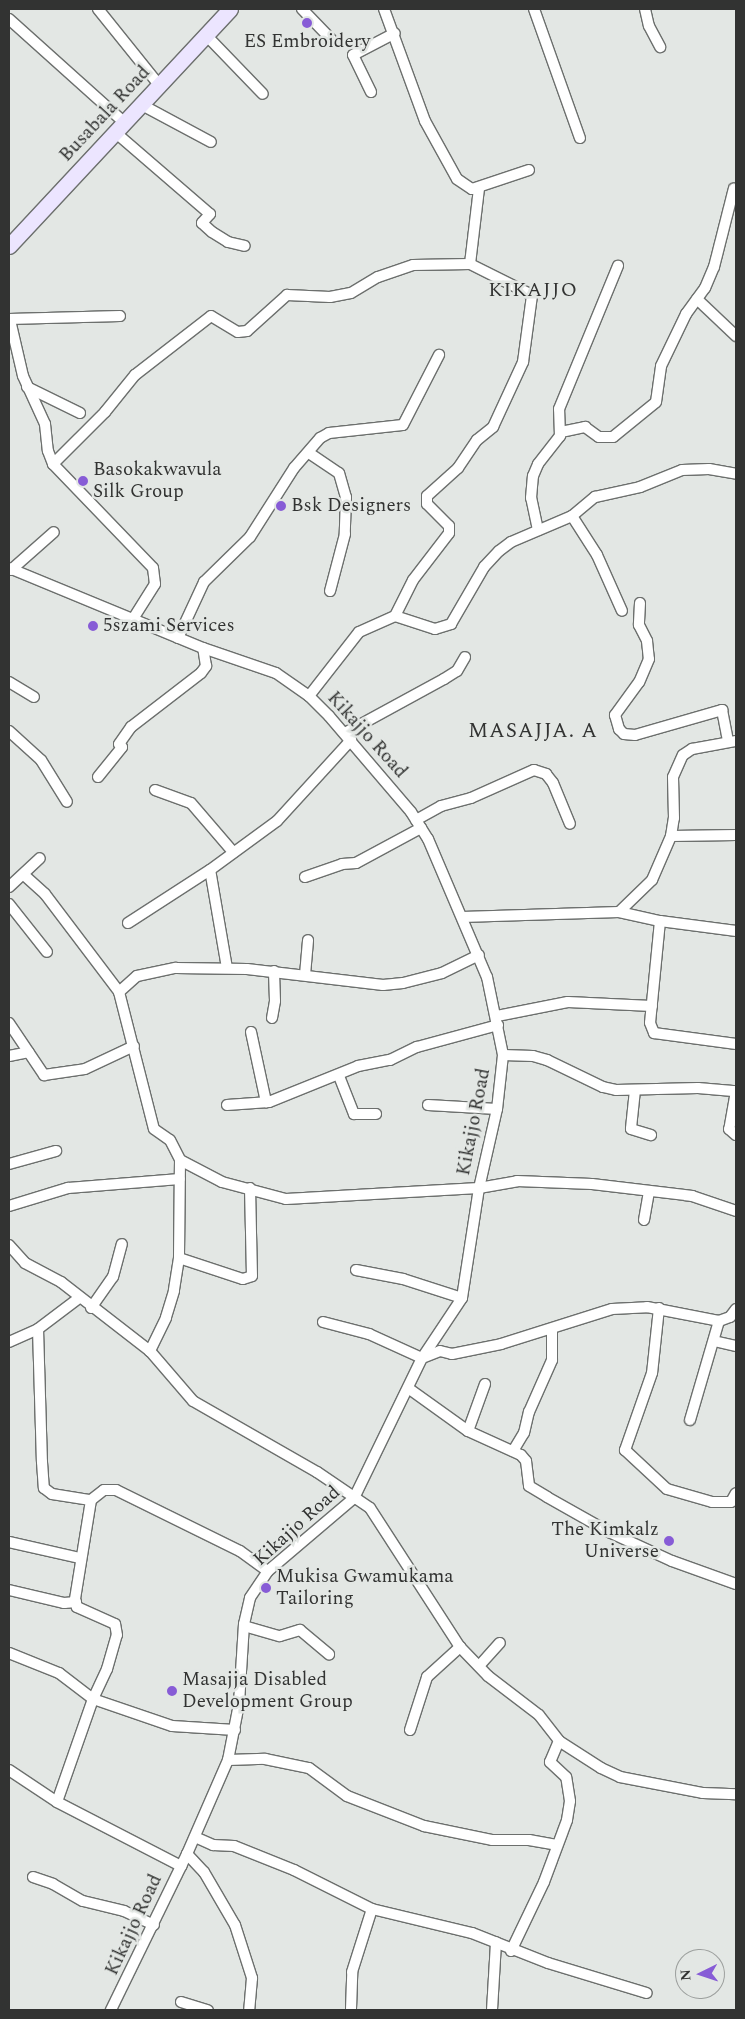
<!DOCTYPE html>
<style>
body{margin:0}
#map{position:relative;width:745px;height:2019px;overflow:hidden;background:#e3e7e4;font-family:Spectral,serif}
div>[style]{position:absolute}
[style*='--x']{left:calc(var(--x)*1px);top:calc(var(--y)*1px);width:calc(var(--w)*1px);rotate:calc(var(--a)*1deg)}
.roads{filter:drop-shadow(1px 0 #6c6f6d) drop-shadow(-1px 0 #6c6f6d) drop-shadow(0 1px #6c6f6d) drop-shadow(0 -1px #6c6f6d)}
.street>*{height:10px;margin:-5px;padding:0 5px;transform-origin:5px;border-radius:5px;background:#fff}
.secondary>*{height:15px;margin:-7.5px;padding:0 7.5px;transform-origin:7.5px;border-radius:7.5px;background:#ece5ff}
.dots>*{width:14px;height:14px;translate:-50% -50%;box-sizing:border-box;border:2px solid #e3e7e4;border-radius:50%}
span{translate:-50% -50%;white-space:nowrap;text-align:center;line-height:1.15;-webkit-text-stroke:5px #e3e7e4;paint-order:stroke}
.poi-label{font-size:19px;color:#323332}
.left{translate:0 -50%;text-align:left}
.right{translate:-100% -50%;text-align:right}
.street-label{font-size:19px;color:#323332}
.neighbourhood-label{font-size:20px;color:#323332;letter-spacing:1px}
.quarter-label{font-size:21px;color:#323332;letter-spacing:1px}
.frame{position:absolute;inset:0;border:10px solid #323332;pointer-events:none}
.north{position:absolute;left:675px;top:1949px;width:50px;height:50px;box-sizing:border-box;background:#e3e7e4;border:1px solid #9c9f9d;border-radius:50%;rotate:266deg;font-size:14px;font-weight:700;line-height:20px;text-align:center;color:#323332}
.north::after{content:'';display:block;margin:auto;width:18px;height:22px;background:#875cd6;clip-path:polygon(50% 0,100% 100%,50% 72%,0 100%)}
</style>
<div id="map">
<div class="roads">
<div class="street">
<div style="--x:98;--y:9;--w:99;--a:51.2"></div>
<div style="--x:302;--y:9;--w:42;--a:46"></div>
<div style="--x:384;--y:9;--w:119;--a:69.9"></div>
<div style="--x:425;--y:121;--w:66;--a:61.1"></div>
<div style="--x:457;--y:179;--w:18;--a:34"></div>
<div style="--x:472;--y:189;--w:60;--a:-18.4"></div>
<div style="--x:534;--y:9;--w:137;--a:70.4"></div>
<div style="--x:645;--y:9;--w:17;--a:77"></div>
<div style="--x:649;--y:26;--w:24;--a:62"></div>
<div style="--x:9;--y:19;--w:156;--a:41.9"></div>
<div style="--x:205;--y:34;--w:83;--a:46"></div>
<div style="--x:371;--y:92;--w:41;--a:-115.9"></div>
<div style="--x:353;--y:55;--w:47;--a:-27.6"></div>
<div style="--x:142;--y:105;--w:78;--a:28.2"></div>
<div style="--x:116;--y:133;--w:124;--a:40.8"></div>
<div style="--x:210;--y:214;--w:12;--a:132"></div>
<div style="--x:202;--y:223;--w:13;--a:42"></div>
<div style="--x:212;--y:232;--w:19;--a:32"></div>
<div style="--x:228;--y:242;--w:17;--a:13"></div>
<div style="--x:697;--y:299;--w:54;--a:43.5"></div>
<div style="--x:9;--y:319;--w:111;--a:-1.5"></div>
<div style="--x:10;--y:320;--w:57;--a:76.9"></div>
<div style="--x:23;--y:376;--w:53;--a:65.4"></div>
<div style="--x:45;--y:424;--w:27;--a:84"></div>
<div style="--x:48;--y:451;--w:14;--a:69"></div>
<div style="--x:53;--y:464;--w:144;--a:46.1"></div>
<div style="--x:153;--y:568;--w:16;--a:83"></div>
<div style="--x:155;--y:584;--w:41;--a:122.2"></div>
<div style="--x:27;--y:387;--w:59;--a:26.1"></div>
<div style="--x:561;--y:432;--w:25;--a:-12"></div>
<div style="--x:585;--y:427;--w:17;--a:36"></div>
<div style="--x:599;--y:437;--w:14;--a:0"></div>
<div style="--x:613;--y:437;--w:55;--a:-39.1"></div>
<div style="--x:656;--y:402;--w:36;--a:-82"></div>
<div style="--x:661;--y:366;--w:58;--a:-64.3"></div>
<div style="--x:686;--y:314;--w:32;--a:-54"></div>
<div style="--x:705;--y:288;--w:23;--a:-67"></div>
<div style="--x:714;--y:267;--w:81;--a:-75.8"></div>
<div style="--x:309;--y:453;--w:36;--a:34"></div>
<div style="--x:339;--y:473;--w:25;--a:74"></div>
<div style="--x:346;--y:497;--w:37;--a:92"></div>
<div style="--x:345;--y:534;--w:59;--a:104.7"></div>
<div style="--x:53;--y:464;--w:74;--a:-45"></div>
<div style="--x:105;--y:412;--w:48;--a:-51"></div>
<div style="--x:135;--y:375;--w:96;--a:-37.8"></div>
<div style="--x:211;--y:316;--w:31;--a:31"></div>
<div style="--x:238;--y:332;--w:9;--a:-6"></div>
<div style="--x:247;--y:331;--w:54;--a:-42"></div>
<div style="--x:287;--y:295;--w:43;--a:2.7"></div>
<div style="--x:330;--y:297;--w:21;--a:-11"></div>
<div style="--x:351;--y:293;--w:31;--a:-31"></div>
<div style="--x:378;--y:277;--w:37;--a:-19"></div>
<div style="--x:413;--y:265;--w:57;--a:-1"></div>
<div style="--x:470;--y:264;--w:77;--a:-83.2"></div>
<div style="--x:572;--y:516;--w:46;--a:57.3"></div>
<div style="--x:597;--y:555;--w:61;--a:65.9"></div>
<div style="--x:538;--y:530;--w:33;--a:-102"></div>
<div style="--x:531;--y:498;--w:22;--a:-85"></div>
<div style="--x:533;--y:476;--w:13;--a:-67"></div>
<div style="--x:538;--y:464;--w:36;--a:-52"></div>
<div style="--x:560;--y:436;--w:27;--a:-92"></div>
<div style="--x:559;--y:409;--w:155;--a:-67.6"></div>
<div style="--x:9;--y:568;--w:210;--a:22.4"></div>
<div style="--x:203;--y:648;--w:77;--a:18.9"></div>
<div style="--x:276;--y:673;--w:40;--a:34.9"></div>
<div style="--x:309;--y:696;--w:28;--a:45"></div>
<div style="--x:329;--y:716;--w:126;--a:49.5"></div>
<div style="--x:411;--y:812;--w:32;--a:58"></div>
<div style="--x:428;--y:839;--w:150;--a:66.9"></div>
<div style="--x:487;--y:977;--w:80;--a:78.4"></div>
<div style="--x:503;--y:1055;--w:54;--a:96.3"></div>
<div style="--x:497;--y:1109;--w:81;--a:102.8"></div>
<div style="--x:479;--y:1188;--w:111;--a:98.8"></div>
<div style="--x:462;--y:1298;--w:72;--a:123.7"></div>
<div style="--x:422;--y:1358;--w:156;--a:115.9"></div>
<div style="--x:354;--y:1498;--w:113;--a:139.7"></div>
<div style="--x:268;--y:1571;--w:32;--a:124"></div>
<div style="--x:250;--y:1598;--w:27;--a:103"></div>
<div style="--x:244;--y:1624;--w:80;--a:93.6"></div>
<div style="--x:239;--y:1704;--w:57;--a:101.1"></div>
<div style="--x:228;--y:1760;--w:103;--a:113.6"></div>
<div style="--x:187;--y:1854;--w:174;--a:116"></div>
<div style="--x:11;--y:570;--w:57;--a:-41.5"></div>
<div style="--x:640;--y:603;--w:22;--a:93"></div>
<div style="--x:639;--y:625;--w:18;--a:63"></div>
<div style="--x:647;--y:641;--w:18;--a:84"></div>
<div style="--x:649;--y:659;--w:25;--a:113"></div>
<div style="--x:639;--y:682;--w:41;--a:126"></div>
<div style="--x:615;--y:715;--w:15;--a:74"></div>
<div style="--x:619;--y:729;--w:7;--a:45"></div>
<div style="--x:624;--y:734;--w:11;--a:5"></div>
<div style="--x:635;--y:735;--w:91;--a:-16"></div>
<div style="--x:722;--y:710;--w:32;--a:79"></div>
<div style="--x:395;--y:616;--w:42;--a:18"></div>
<div style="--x:435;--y:629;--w:17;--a:-17"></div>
<div style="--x:451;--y:624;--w:66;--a:-59.9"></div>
<div style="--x:484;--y:567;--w:22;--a:-47"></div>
<div style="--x:499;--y:551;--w:15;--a:-37"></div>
<div style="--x:511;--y:542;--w:66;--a:-23.1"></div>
<div style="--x:572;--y:516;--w:30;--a:-40"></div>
<div style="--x:595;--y:497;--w:46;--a:-12.5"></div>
<div style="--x:640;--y:487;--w:45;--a:-22"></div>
<div style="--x:682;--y:470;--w:27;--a:-2"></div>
<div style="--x:709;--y:469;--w:27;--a:10"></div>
<div style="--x:178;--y:638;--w:62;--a:-65.1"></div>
<div style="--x:204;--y:582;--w:64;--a:-44.4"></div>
<div style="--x:250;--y:537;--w:82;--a:-57.5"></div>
<div style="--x:294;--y:468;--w:40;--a:-49"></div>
<div style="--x:320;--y:438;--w:10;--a:-29"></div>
<div style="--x:329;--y:433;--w:74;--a:-6.2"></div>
<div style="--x:403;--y:425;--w:79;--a:-62.8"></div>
<div style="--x:9;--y:682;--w:29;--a:31"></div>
<div style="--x:309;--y:696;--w:81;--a:-52"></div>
<div style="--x:359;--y:632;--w:39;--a:-24"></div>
<div style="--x:395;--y:616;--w:40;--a:-63.4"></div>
<div style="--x:413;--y:580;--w:59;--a:-52.5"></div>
<div style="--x:449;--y:533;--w:7;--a:-90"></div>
<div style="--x:449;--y:526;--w:31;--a:-135"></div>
<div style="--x:427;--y:504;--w:8;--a:-90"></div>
<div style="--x:427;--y:496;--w:42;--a:-42.1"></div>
<div style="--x:458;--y:468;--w:34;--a:-56"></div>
<div style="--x:477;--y:440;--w:21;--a:-39"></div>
<div style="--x:493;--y:427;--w:72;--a:-65.2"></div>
<div style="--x:523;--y:362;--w:68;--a:-82.3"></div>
<div style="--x:532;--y:295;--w:69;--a:-153.4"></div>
<div style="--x:9;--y:731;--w:43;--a:42.2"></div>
<div style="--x:41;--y:760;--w:49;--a:58.2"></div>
<div style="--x:345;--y:733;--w:113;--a:-28.6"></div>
<div style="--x:444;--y:679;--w:15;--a:-32"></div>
<div style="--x:457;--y:671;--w:16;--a:-60"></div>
<div style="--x:98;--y:777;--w:38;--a:-51"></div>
<div style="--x:122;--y:747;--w:4;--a:-135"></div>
<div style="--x:119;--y:744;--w:21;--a:-55"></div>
<div style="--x:131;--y:727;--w:88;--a:-37.6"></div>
<div style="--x:201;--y:673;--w:9;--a:-54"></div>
<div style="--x:206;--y:666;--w:18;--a:-99"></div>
<div style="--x:155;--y:790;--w:38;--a:20"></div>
<div style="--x:191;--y:803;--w:65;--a:49.4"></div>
<div style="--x:416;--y:820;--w:29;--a:-29"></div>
<div style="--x:441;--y:806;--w:31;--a:-15"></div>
<div style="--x:471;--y:798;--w:69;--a:-24"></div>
<div style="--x:534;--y:770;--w:13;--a:18"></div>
<div style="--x:546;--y:774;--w:11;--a:52"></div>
<div style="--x:553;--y:783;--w:44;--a:67.5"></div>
<div style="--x:671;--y:836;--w:65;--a:-0.9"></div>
<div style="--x:24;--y:875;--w:28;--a:42"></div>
<div style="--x:45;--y:894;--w:123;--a:52.9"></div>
<div style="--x:119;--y:992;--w:141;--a:75.7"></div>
<div style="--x:154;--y:1129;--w:19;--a:35"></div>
<div style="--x:170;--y:1140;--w:22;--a:63"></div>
<div style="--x:180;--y:1160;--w:98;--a:90.6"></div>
<div style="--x:179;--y:1258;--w:33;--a:99"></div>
<div style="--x:174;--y:1291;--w:28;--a:107"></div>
<div style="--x:166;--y:1318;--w:37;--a:116"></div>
<div style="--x:305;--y:877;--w:39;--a:-19"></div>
<div style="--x:342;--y:864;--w:14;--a:-4"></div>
<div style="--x:356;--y:863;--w:74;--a:-28.3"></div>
<div style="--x:9;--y:887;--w:42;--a:-43.1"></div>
<div style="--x:9;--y:904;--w:61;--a:51.6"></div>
<div style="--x:619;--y:912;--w:46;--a:-44.1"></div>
<div style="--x:652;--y:880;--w:48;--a:-66.6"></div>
<div style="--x:671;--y:836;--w:18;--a:-81"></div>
<div style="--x:674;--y:818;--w:41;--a:-91.4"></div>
<div style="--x:673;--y:777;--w:24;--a:-66"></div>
<div style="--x:683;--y:755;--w:11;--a:-34"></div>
<div style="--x:692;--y:749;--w:45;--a:-10.3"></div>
<div style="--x:462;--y:917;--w:157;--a:-1.8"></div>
<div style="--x:619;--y:912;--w:42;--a:12.4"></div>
<div style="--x:660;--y:921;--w:77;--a:7.5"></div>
<div style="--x:660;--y:921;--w:102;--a:95.6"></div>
<div style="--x:650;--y:1023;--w:11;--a:68"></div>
<div style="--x:654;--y:1033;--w:83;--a:7.6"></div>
<div style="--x:128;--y:923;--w:98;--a:-32.9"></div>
<div style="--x:227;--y:968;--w:99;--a:-99.8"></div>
<div style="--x:210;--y:870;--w:83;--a:-36.2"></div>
<div style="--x:277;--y:821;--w:110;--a:-47.6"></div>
<div style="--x:305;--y:975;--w:35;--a:-85"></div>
<div style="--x:119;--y:992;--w:24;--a:-42"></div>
<div style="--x:137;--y:976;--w:40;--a:-12"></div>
<div style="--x:176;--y:968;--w:71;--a:0.8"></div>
<div style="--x:247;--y:969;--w:137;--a:6.7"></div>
<div style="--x:383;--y:985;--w:20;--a:-6"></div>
<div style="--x:403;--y:983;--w:40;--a:-14.4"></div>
<div style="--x:442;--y:973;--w:41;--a:-25.9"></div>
<div style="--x:497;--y:1016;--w:72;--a:-11.2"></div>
<div style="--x:568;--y:1002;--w:84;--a:2.7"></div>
<div style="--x:272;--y:1018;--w:17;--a:-80"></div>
<div style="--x:275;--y:1001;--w:30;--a:-92"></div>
<div style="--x:9;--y:1023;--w:63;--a:56.1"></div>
<div style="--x:44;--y:1075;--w:41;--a:-8.3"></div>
<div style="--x:85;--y:1069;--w:54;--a:-25.1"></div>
<div style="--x:251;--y:1032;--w:72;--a:77.9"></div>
<div style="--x:503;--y:1055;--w:30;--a:2"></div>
<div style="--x:533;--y:1056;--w:15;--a:16"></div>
<div style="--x:547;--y:1060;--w:62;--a:25.7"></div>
<div style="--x:603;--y:1087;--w:13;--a:13"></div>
<div style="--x:616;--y:1090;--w:82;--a:-1.4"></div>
<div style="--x:698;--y:1088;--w:38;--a:5"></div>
<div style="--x:9;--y:1056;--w:20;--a:-11"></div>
<div style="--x:339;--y:1076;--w:41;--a:68.5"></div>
<div style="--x:354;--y:1114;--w:22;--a:0"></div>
<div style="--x:635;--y:1090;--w:39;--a:96"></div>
<div style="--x:631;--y:1129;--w:21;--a:17"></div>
<div style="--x:736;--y:1091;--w:39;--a:100"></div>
<div style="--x:729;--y:1129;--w:9;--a:41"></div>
<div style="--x:227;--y:1105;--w:42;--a:-4.1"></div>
<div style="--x:269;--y:1102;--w:96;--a:-22"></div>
<div style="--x:358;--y:1066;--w:33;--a:-11"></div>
<div style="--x:390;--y:1060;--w:30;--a:-26"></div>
<div style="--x:417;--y:1047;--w:84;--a:-15.2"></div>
<div style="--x:428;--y:1105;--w:69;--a:3.3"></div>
<div style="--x:180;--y:1160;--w:47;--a:27.6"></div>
<div style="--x:222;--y:1182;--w:66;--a:14.9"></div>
<div style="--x:286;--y:1199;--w:193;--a:-3.3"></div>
<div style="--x:479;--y:1188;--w:39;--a:-10"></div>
<div style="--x:517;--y:1181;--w:75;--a:2.3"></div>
<div style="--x:592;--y:1184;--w:101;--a:6.8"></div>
<div style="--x:692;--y:1196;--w:46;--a:18.8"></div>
<div style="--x:9;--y:1164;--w:49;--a:-15.5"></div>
<div style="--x:9;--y:1206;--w:62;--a:-17"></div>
<div style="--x:68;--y:1188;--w:112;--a:-4.6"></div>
<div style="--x:644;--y:1220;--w:29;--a:-80"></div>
<div style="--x:9;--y:1245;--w:24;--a:48"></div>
<div style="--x:25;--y:1263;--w:41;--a:27.8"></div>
<div style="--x:61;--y:1282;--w:113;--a:37.8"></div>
<div style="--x:150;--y:1351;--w:66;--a:49.3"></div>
<div style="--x:193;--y:1401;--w:143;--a:29.8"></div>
<div style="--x:317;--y:1472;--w:64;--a:34.2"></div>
<div style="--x:370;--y:1508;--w:166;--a:57.1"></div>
<div style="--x:460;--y:1647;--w:40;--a:46"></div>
<div style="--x:488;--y:1676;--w:64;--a:37.4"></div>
<div style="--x:539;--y:1715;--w:33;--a:52"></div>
<div style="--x:559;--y:1741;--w:50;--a:32.7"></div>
<div style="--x:601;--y:1768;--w:21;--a:25"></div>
<div style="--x:620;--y:1777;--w:85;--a:10.9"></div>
<div style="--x:703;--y:1793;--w:33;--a:2"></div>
<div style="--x:179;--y:1258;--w:67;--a:18.2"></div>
<div style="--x:243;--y:1279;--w:9;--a:-18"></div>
<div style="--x:252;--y:1276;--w:88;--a:-91.3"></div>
<div style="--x:356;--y:1270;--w:48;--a:10.8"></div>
<div style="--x:403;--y:1279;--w:62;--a:17.9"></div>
<div style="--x:79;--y:1298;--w:51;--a:142.9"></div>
<div style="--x:38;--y:1329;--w:133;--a:88.3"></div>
<div style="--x:42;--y:1462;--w:26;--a:86"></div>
<div style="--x:44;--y:1488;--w:10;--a:37"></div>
<div style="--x:52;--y:1494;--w:39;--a:9"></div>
<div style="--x:91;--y:1308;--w:38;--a:-55"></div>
<div style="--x:113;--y:1277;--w:34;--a:-75"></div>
<div style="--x:659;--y:1308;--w:65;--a:96.1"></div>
<div style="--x:652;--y:1373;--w:82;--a:109.3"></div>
<div style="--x:625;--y:1450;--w:57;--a:42.9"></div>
<div style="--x:667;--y:1489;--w:47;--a:16.1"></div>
<div style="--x:712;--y:1502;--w:19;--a:0"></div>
<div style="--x:731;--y:1502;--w:10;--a:-61"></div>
<div style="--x:323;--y:1322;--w:48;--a:14.6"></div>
<div style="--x:369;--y:1334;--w:58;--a:24.4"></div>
<div style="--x:422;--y:1358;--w:19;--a:-21"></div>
<div style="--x:440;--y:1351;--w:12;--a:14"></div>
<div style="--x:452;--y:1354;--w:50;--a:-11.5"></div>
<div style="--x:501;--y:1344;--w:116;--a:-17.5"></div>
<div style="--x:612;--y:1309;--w:35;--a:-3"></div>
<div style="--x:647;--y:1307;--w:73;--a:11"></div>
<div style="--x:719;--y:1321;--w:12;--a:-20"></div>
<div style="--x:730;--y:1317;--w:10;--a:-53"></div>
<div style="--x:714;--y:1341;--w:23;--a:13"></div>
<div style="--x:9;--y:1342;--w:32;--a:-24"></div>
<div style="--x:408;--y:1388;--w:74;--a:35.6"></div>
<div style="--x:468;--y:1431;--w:58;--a:24.4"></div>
<div style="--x:521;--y:1455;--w:8;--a:50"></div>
<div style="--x:526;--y:1461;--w:25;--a:83"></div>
<div style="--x:529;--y:1486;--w:21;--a:31"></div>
<div style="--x:547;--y:1497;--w:73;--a:29.4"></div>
<div style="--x:611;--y:1533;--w:67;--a:24.7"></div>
<div style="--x:672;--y:1561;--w:68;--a:19.8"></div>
<div style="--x:690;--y:1420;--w:103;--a:-73.7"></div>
<div style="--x:468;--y:1431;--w:50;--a:-70.1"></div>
<div style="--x:513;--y:1451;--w:21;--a:-59"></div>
<div style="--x:524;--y:1433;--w:22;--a:-77"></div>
<div style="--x:529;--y:1412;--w:57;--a:-66.1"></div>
<div style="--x:552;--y:1360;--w:31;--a:-90"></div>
<div style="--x:9;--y:1542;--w:73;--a:12.7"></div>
<div style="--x:9;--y:1590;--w:57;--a:13.3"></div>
<div style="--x:64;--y:1603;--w:12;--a:-5"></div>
<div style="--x:244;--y:1626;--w:37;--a:16"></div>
<div style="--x:280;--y:1636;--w:21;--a:-17"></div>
<div style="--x:300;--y:1630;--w:38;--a:40"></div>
<div style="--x:9;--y:1653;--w:54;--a:21.8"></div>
<div style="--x:59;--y:1673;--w:43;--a:37.4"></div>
<div style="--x:93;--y:1699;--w:109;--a:109.3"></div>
<div style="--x:57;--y:1802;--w:140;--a:27.3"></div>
<div style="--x:479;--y:1666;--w:31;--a:-48"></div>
<div style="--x:235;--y:1730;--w:63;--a:-176.4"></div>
<div style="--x:172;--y:1726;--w:83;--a:-161.1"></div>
<div style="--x:93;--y:1699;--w:33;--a:-65"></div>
<div style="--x:107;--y:1669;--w:35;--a:-74"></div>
<div style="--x:117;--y:1635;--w:11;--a:-100"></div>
<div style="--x:115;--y:1624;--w:42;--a:-155.9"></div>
<div style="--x:77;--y:1607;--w:8;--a:-104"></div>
<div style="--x:75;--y:1599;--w:100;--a:-80.8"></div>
<div style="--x:91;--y:1500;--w:16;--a:-38"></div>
<div style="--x:104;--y:1490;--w:12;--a:0"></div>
<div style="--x:116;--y:1490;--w:138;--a:26.2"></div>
<div style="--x:240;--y:1551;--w:34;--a:36"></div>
<div style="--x:410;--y:1730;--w:56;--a:-72.2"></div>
<div style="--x:427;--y:1677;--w:45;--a:-42.3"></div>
<div style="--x:228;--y:1760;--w:37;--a:-2"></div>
<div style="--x:265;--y:1759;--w:45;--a:11.6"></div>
<div style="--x:309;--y:1768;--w:47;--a:36.4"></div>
<div style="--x:347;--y:1796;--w:83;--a:21.3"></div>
<div style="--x:424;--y:1826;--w:69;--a:11.6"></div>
<div style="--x:492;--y:1840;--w:37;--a:0"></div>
<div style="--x:529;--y:1840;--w:28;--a:10"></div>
<div style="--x:9;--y:1770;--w:58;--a:33.7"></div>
<div style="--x:195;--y:1837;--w:20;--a:24"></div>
<div style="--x:213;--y:1845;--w:21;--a:3"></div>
<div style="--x:234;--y:1846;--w:65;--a:21.8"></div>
<div style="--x:294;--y:1870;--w:87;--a:26.6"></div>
<div style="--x:372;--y:1909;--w:103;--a:13.5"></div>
<div style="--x:472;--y:1933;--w:82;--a:21.5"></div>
<div style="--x:548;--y:1963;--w:103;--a:16.9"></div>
<div style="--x:187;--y:1854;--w:25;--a:47"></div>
<div style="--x:204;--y:1872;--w:61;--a:59.7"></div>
<div style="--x:235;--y:1925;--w:56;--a:72.2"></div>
<div style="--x:252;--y:1978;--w:32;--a:95"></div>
<div style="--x:33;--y:1877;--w:21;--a:19"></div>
<div style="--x:53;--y:1884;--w:34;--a:30"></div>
<div style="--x:83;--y:1901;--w:42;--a:13.7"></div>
<div style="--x:124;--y:1911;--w:33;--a:25"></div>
<div style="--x:511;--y:1951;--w:76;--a:-64.4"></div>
<div style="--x:544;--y:1882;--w:66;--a:-69.6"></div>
<div style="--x:567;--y:1820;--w:19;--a:-81"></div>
<div style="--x:570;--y:1801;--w:24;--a:-99"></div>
<div style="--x:566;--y:1777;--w:22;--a:-137"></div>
<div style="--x:550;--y:1762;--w:23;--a:-67"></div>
<div style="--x:181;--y:2002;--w:28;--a:17"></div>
<div style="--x:351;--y:2009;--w:37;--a:-88"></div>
<div style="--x:352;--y:1972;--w:66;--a:-72.4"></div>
<div style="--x:492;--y:2010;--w:68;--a:-86.6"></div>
</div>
<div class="secondary">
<div style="--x:9;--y:246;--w:324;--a:-47"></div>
</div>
</div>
<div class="dots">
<div style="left:307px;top:23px;background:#875cd6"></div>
<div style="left:83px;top:481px;background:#875cd6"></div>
<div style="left:281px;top:506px;background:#875cd6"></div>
<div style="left:93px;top:626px;background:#875cd6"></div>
<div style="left:669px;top:1541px;background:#875cd6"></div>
<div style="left:266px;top:1588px;background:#875cd6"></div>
<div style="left:172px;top:1691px;background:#875cd6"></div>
</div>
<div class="poi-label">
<span style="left:307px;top:42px">ES Embroidery</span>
<span class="left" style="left:93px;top:481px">Basokakwavula<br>Silk Group</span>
<span class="left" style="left:291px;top:506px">Bsk Designers</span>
<span class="left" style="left:103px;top:626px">5szami Services</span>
<span class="right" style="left:659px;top:1541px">The Kimkalz<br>Universe</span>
<span class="left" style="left:276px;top:1588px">Mukisa Gwamukama<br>Tailoring</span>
<span class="left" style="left:182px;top:1691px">Masajja Disabled<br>Development Group</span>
</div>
<div class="street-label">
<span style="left:105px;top:114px;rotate:-47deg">Busabala Road</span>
<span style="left:367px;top:735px;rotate:48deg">Kikajjo Road</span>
<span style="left:474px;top:1122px;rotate:-79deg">Kikajjo Road</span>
<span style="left:297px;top:1526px;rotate:-42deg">Kikajjo Road</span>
<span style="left:134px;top:1925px;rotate:-65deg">Kikajjo Road</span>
</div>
<div class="neighbourhood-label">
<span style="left:533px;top:290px">KIKAJJO</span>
</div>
<div class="quarter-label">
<span style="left:533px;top:731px">MASAJJA. A</span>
</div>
<div class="frame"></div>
<div class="north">N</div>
</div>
